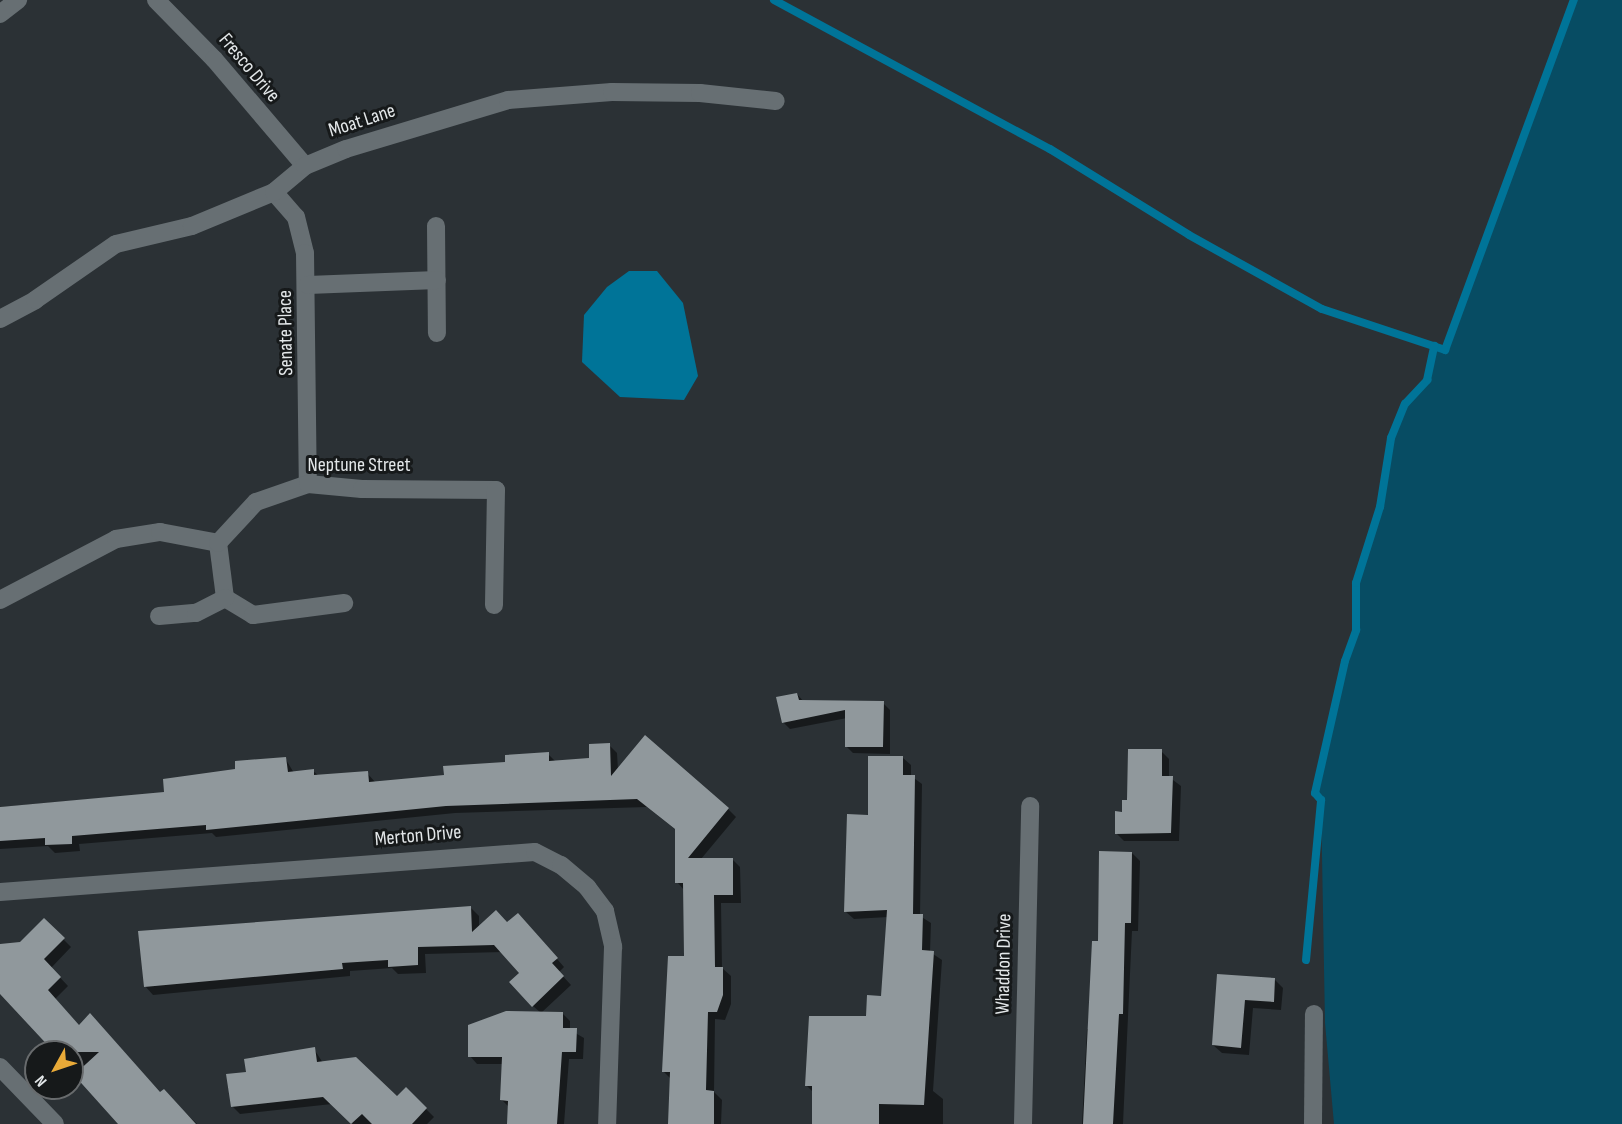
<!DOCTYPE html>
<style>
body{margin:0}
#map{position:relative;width:1622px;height:1124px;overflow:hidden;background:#2b3135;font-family:"Sofia Sans Condensed",sans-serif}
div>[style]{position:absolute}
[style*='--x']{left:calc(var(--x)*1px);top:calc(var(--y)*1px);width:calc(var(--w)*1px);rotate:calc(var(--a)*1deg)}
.green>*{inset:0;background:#074c63}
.water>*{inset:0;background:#007498}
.shadow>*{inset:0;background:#0007}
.stream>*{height:8px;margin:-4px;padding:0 4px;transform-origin:4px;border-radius:4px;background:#007498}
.building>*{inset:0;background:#90989c}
.minor>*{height:18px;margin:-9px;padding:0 9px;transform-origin:9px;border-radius:9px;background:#676f73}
span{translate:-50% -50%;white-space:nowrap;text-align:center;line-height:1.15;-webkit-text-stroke:6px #16191a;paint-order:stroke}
.street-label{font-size:20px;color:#e3e7e9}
.north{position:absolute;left:24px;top:1040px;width:60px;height:60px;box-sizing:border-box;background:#16191a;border:2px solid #686b6d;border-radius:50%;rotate:230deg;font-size:16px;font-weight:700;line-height:24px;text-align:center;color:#e3e7e9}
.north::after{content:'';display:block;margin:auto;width:21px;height:27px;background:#e9aa38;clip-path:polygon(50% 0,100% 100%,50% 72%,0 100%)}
</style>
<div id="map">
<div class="green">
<div style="clip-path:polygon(1574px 0,1622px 0,1622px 1124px,1334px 1124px,1325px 1023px,1321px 800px,1315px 793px,1345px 661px,1356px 630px,1356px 583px,1380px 507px,1391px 438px,1405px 404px,1427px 380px,1434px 346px,1445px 349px)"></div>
</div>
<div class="water">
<div style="clip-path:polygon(629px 271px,657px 271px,683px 303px,698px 376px,684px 400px,620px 397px,582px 362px,584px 315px,607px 287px)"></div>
</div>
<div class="shadow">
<div style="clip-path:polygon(797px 694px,804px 702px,883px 703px,890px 710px,890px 754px,853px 753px,846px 746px,847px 718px,790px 729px,783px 722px)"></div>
<div style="clip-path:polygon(609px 745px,617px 753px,618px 770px,728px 809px,736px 817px,701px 859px,732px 859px,740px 867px,741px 903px,721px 903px,722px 968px,731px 976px,731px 1004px,725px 1020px,715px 1019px,714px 1092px,722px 1100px,721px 1124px,670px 1124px,671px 1079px,663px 1071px,686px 957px,684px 890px,677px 882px,676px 830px,647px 807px,455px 813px,216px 837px,212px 833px,79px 844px,80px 851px,55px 853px,48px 846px,0 849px,0 807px,165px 793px,285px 758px,294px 773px,313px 771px,319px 776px,367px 773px,376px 783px,445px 777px,548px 754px,556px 762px,591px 760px)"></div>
<div style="clip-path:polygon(1161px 751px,1169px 759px,1169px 777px,1181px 786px,1179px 841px,1124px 841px,1116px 833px,1124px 813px)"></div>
<div style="clip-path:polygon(903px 758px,911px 765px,911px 776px,922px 784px,920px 916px,931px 923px,930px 952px,942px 960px,933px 1091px,943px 1099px,943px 1124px,814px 1124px,814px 1093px,806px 1085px,882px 997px,888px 917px,854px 919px,846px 912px,870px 816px)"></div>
<div style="clip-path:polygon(1132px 853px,1140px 861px,1138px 931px,1132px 931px,1123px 1124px,1082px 1124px,1087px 1029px,1091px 1029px,1099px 943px)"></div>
<div style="clip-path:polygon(471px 908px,479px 916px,479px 927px,526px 923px,564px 967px,559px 972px,571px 985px,541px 1013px,563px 1014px,570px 1021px,570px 1030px,584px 1038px,583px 1059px,569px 1059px,564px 1124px,509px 1124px,509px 1107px,502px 1100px,503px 1064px,477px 1064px,470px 1056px,541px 1013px,533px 1006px,521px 973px,503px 952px,425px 954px,426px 973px,398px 974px,392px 968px,350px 971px,350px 976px,153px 995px,145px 986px)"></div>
<div style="clip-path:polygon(44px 920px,71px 947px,51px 968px,68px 986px,55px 999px,79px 1026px,160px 1093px,163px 1091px,197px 1124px,121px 1124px,72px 1071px,72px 1052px,55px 1052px,0 992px,0 945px,21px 944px)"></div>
<div style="clip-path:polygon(1218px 976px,1275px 980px,1283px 988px,1281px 1010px,1253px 1008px,1249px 1055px,1222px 1053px,1213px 1045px)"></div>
<div style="clip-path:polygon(314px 1049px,323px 1063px,397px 1098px,406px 1089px,434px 1117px,427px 1124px,353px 1124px,332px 1104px,240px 1114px,232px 1106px,248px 1073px)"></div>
</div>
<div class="stream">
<div style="--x:774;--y:0;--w:314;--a:28.4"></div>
<div style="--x:1050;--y:149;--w:163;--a:31.7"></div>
<div style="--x:1189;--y:235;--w:152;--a:29.1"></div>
<div style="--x:1322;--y:309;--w:130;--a:18.4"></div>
<div style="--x:1445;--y:350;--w:373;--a:-69.8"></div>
<div style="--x:1306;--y:960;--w:161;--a:-84.6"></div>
<div style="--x:1321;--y:800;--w:9;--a:-131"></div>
<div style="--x:1315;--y:793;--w:135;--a:-77.2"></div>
<div style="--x:1345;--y:661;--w:33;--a:-70"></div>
<div style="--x:1356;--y:630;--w:47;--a:-90"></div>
<div style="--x:1356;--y:583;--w:80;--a:-72.5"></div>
<div style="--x:1380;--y:507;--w:70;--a:-80.9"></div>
<div style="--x:1391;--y:438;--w:37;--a:-68"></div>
<div style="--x:1405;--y:404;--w:33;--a:-47"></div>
<div style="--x:1427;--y:380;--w:35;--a:-78"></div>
</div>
<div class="building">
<div style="clip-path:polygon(797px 693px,799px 700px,884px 701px,883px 747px,845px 747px,845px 710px,782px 723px,776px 697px)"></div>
<div style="clip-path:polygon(645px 735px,729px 808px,688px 858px,733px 858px,733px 895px,714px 895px,715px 967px,723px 967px,723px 995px,717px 1012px,708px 1012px,706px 1090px,714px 1091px,714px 1124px,668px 1124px,670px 1072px,662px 1072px,668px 956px,684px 956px,683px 883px,675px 883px,675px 829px,637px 799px,446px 806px,206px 830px,206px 825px,72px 836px,72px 844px,45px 845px,45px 838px,0 841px,0 807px,164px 792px,163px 779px,235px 769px,235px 761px,286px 757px,288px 772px,314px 769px,314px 775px,368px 771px,369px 782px,444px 775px,443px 766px,505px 762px,505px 755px,549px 752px,549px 761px,589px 758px,589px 744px,610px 743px,611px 776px)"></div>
<div style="clip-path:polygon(1128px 749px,1162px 749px,1162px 776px,1173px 776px,1171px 833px,1115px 834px,1115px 811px,1122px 812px,1122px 800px,1127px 800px)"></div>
<div style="clip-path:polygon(868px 756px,903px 756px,903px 775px,915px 775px,913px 914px,923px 914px,922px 950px,934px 951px,924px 1105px,879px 1104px,879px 1124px,812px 1124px,812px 1086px,805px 1086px,809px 1016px,866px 1016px,867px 995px,881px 996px,887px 910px,844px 912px,847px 814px,868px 815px)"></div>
<div style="clip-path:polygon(1099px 851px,1132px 852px,1131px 923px,1125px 923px,1123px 1014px,1119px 1014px,1113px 1124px,1083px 1124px,1092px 941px,1098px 941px)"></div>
<div style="clip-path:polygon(471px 906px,472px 932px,496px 910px,507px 922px,518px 913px,558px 958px,552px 963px,564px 976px,532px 1007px,509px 982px,519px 973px,494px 945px,418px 947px,418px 965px,388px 967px,388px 960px,342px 963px,343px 969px,144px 987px,138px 931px)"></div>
<div style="clip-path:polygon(44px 918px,65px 938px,44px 959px,61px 977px,48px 990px,79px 1025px,90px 1013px,160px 1092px,164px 1089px,196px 1124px,118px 1124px,74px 1075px,99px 1052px,54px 1052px,0 994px,0 944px,20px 942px)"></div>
<div style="clip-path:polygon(1217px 974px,1275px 978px,1274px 1002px,1245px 1000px,1241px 1048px,1212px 1045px)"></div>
<div style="clip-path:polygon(506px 1011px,563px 1012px,563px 1028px,577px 1028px,576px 1052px,562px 1052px,557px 1124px,507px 1124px,508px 1101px,500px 1100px,502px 1057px,468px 1057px,468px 1025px)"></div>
<div style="clip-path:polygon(315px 1047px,317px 1062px,356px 1057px,397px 1096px,406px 1087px,427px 1108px,412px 1124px,372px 1124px,362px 1114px,351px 1124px,323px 1097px,231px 1107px,226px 1074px,246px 1072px,244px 1059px)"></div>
</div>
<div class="minor">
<div style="--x:156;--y:0;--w:83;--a:45.5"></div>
<div style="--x:214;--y:59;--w:140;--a:49.6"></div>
<div style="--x:0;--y:14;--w:23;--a:-38"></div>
<div style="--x:274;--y:192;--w:33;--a:49"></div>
<div style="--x:296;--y:217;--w:37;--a:76"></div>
<div style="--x:305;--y:253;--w:231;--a:89.3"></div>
<div style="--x:436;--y:226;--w:107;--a:89.5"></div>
<div style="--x:308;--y:285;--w:129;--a:-2.2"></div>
<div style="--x:0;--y:319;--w:40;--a:-28"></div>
<div style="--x:35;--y:300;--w:98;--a:-34.7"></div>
<div style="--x:116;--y:244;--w:78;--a:-13.3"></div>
<div style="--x:192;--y:226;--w:89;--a:-22.5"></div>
<div style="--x:274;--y:192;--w:40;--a:-40"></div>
<div style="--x:305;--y:166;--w:44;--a:-22.5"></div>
<div style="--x:346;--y:149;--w:169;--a:-16.8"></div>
<div style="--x:508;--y:100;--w:104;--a:-4.4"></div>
<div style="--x:612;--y:92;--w:88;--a:0.7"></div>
<div style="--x:700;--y:93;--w:76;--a:6"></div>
<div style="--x:218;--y:543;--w:55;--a:82.7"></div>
<div style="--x:225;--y:598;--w:33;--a:31"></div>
<div style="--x:253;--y:615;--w:92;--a:-7.5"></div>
<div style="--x:0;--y:600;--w:131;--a:-27.7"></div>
<div style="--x:116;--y:539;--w:45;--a:-9"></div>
<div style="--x:160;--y:532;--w:59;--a:10.7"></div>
<div style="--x:218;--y:543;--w:56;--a:-47.2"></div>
<div style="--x:256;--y:502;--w:55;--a:-19.1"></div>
<div style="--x:308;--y:484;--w:54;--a:5.3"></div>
<div style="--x:362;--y:489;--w:134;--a:0.4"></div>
<div style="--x:496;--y:490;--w:115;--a:91"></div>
<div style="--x:159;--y:616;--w:37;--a:-5"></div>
<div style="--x:196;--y:613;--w:33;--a:-27"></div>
<div style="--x:0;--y:892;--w:536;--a:-4.28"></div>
<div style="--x:535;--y:852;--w:29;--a:27"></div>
<div style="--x:561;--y:865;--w:34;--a:40"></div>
<div style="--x:587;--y:887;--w:30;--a:53"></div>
<div style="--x:605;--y:911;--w:37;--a:77"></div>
<div style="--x:613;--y:947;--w:177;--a:91.9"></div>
<div style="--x:0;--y:1067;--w:79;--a:46"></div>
<div style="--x:1023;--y:1124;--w:318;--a:-88.7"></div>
<div style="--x:1313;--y:1124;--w:110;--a:-89.5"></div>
</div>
<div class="street-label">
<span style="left:249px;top:68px;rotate:50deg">Fresco Drive</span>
<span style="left:362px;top:121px;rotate:-18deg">Moat Lane</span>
<span style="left:286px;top:333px;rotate:-91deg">Senate Place</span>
<span style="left:359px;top:465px">Neptune Street</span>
<span style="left:418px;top:836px;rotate:-5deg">Merton Drive</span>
<span style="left:1004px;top:964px;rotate:-89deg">Whaddon Drive</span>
</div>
<div class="north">N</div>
</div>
